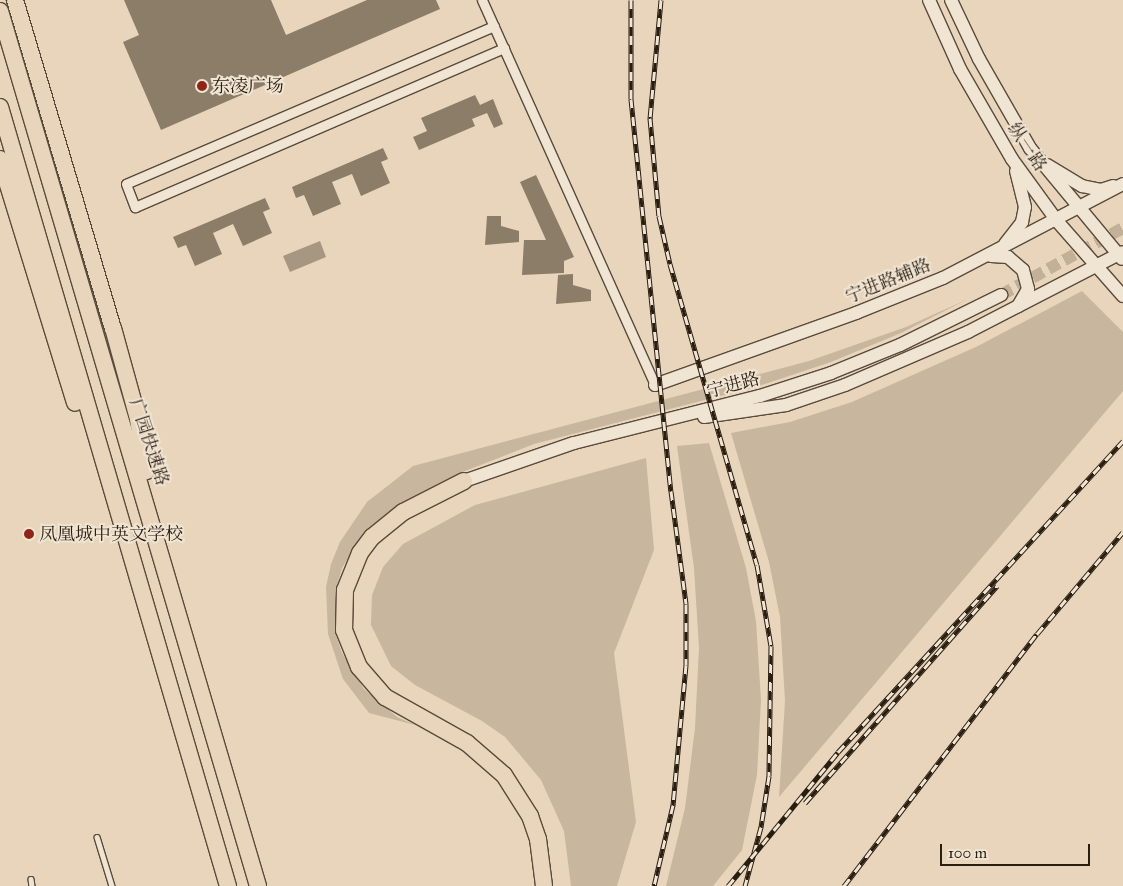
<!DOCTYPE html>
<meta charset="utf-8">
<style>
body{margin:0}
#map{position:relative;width:1123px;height:886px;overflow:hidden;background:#e8d5bb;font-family:"IM FELL Great Primer","Noto Serif SC",serif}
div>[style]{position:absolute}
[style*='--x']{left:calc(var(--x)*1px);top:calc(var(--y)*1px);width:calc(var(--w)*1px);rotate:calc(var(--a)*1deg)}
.green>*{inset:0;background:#c8b69e}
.water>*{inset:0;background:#a79681}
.building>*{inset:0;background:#8c7d69}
.secondary-tunnel>*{height:12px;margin-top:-6px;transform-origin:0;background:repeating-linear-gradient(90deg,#c2b099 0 12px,transparent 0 18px)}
.roads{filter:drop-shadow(1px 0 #594b3b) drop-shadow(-1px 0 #594b3b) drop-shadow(0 1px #594b3b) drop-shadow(0 -1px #594b3b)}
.lane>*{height:4.5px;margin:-2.25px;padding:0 2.25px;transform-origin:2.25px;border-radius:2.25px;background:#f0e4d3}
.street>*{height:9px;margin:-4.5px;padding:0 4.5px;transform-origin:4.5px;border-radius:4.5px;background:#f0e4d3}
.secondary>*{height:12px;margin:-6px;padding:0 6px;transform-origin:6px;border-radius:6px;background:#f0e4d3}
.highway>*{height:16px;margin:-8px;padding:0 8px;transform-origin:8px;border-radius:8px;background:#e8d5bb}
.rail>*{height:5px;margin-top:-2.5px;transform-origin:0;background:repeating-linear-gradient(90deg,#f0e4d3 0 9px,#291d10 0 18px);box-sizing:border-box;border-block:1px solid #291d10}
.dots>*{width:14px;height:14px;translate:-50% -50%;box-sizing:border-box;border:2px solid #f0e4d3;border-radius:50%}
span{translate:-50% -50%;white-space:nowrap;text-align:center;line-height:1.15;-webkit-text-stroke:4px #f0e4d3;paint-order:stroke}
.poi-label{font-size:18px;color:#291d10}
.left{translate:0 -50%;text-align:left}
.street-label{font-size:18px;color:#291d10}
.scale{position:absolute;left:940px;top:844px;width:150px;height:22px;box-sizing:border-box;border:2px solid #291d10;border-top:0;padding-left:6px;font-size:15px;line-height:18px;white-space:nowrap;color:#291d10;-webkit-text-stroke:4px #f0e4d3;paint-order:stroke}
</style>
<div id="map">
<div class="green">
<div style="clip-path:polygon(1082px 291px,1123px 332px,1123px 391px,779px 797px,785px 701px,780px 617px,769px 562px,731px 433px,790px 422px,852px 402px,978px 346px)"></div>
<div style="clip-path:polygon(968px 299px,901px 333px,831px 362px,759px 386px,534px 444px,460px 473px,399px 504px,365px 531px,342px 568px,336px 589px,335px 632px,342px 653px,364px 689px,397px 717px,415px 725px,369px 713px,343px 679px,328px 634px,326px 587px,331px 564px,340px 542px,367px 502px,413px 466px,809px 361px,906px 327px)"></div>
<div style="clip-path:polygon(709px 443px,746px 568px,756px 621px,761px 700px,757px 775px,742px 850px,713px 886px,666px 886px,685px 808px,695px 728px,699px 648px,694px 568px,677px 446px)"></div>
<div style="clip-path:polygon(646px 458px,654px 550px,614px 653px,636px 822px,617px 886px,571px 886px,564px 831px,541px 780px,505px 737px,482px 721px,415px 685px,391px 666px,371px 625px,372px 595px,383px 567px,403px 544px,475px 505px)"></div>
</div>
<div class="water">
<div style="clip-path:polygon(320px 241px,326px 257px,290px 272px,283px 256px)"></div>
</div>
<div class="building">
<div style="clip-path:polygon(124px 0,271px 0,286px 35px,367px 0,436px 0,440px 9px,161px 130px,123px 42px,139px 35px)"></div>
<div style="clip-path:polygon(475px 95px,480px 105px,493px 99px,503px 124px,494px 128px,487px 113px,472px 119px,475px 126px,419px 150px,413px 137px,427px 131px,421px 118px)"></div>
<div style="clip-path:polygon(383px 148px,388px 159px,381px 162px,390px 183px,361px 196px,352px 174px,332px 182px,341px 204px,313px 216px,304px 195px,296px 198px,292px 187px)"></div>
<div style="clip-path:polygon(536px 175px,574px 257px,564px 261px,564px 273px,522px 275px,524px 240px,546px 240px,520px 182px)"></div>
<div style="clip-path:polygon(265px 198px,270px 209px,263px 212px,272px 233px,243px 246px,233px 224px,213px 233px,222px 254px,195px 266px,186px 245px,178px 248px,173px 237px)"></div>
<div style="clip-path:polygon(487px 216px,501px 216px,501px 226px,519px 231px,519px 242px,485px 245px)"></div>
<div style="clip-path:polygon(573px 274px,573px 285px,591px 290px,591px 301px,556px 304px,558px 275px)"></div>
</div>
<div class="secondary-tunnel">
<div style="--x:1001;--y:295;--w:139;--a:-28.8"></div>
</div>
<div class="roads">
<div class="lane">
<div style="--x:97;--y:837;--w:51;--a:73"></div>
<div style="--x:31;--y:879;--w:7;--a:82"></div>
</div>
<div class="street">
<div style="--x:482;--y:0;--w:422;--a:65.8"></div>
<div style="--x:494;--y:26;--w:400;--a:156.8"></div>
<div style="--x:126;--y:184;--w:25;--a:69"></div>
<div style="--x:135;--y:207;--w:402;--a:-23.3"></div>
</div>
<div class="secondary">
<div style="--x:929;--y:0;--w:76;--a:65.8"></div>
<div style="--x:960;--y:69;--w:104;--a:60"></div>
<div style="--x:1012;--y:159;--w:77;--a:54"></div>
<div style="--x:1057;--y:221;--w:100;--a:48.7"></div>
<div style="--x:951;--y:0;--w:65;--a:64.6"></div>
<div style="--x:979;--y:59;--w:103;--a:60.2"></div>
<div style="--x:1030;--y:148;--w:144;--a:50.3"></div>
<div style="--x:1047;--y:165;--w:41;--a:31"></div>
<div style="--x:1082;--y:186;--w:19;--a:12"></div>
<div style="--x:1101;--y:190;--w:13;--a:-18"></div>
<div style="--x:1005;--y:244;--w:28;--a:-52"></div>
<div style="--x:1022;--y:222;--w:15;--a:-79"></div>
<div style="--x:1025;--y:207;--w:37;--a:-104"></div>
<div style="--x:991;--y:256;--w:17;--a:3"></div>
<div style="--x:1008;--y:257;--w:20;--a:41"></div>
<div style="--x:1023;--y:270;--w:20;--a:75"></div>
<div style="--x:1028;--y:289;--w:20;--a:120"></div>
<div style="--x:655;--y:385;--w:214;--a:-19.7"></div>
<div style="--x:856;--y:313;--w:94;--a:-21.9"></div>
<div style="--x:943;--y:278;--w:203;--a:-27.6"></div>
<div style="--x:704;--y:417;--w:83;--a:-8.3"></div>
<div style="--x:786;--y:405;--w:62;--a:-18.7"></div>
<div style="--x:845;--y:385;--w:134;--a:-23.3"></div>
<div style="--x:968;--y:332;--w:174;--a:-27.3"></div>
<div style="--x:464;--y:481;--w:116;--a:-19.1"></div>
<div style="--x:574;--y:443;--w:192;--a:-14.2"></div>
<div style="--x:760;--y:396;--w:75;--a:-17.9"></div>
<div style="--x:831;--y:373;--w:74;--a:-22.1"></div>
<div style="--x:900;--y:345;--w:113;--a:-26.3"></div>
</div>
<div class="highway">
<div style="--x:15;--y:0;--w:342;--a:73.4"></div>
<div style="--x:113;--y:328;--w:94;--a:74.6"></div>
<div style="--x:138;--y:419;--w:53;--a:81.3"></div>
<div style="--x:0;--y:11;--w:912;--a:73.57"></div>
<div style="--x:0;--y:107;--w:812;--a:73.69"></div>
<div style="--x:0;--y:159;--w:255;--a:72.9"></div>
<div style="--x:464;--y:481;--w:68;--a:153.1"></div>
<div style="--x:403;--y:512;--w:40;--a:141"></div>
<div style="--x:372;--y:537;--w:20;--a:127"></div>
<div style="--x:360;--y:553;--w:40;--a:112"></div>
<div style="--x:345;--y:590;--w:40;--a:91.4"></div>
<div style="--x:344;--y:630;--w:40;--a:68"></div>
<div style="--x:359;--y:667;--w:40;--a:49"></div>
<div style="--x:385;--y:697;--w:94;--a:29.3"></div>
<div style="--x:467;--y:743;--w:49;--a:40.9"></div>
<div style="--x:504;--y:775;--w:49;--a:57.6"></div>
<div style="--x:530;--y:816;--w:24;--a:71"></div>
<div style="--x:538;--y:839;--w:47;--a:82.7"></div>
</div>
</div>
<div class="rail">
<div style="--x:631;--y:0;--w:99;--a:90"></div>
<div style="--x:631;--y:99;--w:394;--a:84.2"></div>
<div style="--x:671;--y:491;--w:114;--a:82.4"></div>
<div style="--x:686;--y:604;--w:61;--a:90"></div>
<div style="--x:686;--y:665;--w:141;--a:95.3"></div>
<div style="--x:673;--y:805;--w:83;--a:103.2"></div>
<div style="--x:661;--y:0;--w:119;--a:95.3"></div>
<div style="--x:650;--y:118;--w:98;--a:84.8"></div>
<div style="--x:659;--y:216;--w:49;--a:77.1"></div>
<div style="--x:670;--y:264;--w:313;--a:73.9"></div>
<div style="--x:757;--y:565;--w:82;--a:80.2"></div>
<div style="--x:771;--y:646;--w:130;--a:90.9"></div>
<div style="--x:769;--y:776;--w:52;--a:98.9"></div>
<div style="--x:761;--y:827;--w:61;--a:105.2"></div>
<div style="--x:805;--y:803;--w:290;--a:-48.5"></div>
<div style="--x:728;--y:886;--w:173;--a:-50.6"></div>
<div style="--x:838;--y:752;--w:422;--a:-47.5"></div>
<div style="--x:844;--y:886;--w:317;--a:-52.6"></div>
<div style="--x:1037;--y:634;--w:133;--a:-49.9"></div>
</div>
<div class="dots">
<div style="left:202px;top:86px;background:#8f2418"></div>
<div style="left:29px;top:534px;background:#8f2418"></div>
</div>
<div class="poi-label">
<span class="left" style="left:212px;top:86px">东凌广场</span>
<span class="left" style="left:39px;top:534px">凤凰城中英文学校</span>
</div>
<div class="street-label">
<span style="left:1027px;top:147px;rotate:56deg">纵一路</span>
<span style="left:888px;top:281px;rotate:-22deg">宁进路辅路</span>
<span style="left:733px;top:385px;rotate:-15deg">宁进路</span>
<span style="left:149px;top:442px;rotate:72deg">广园快速路</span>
</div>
<div class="scale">100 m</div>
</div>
